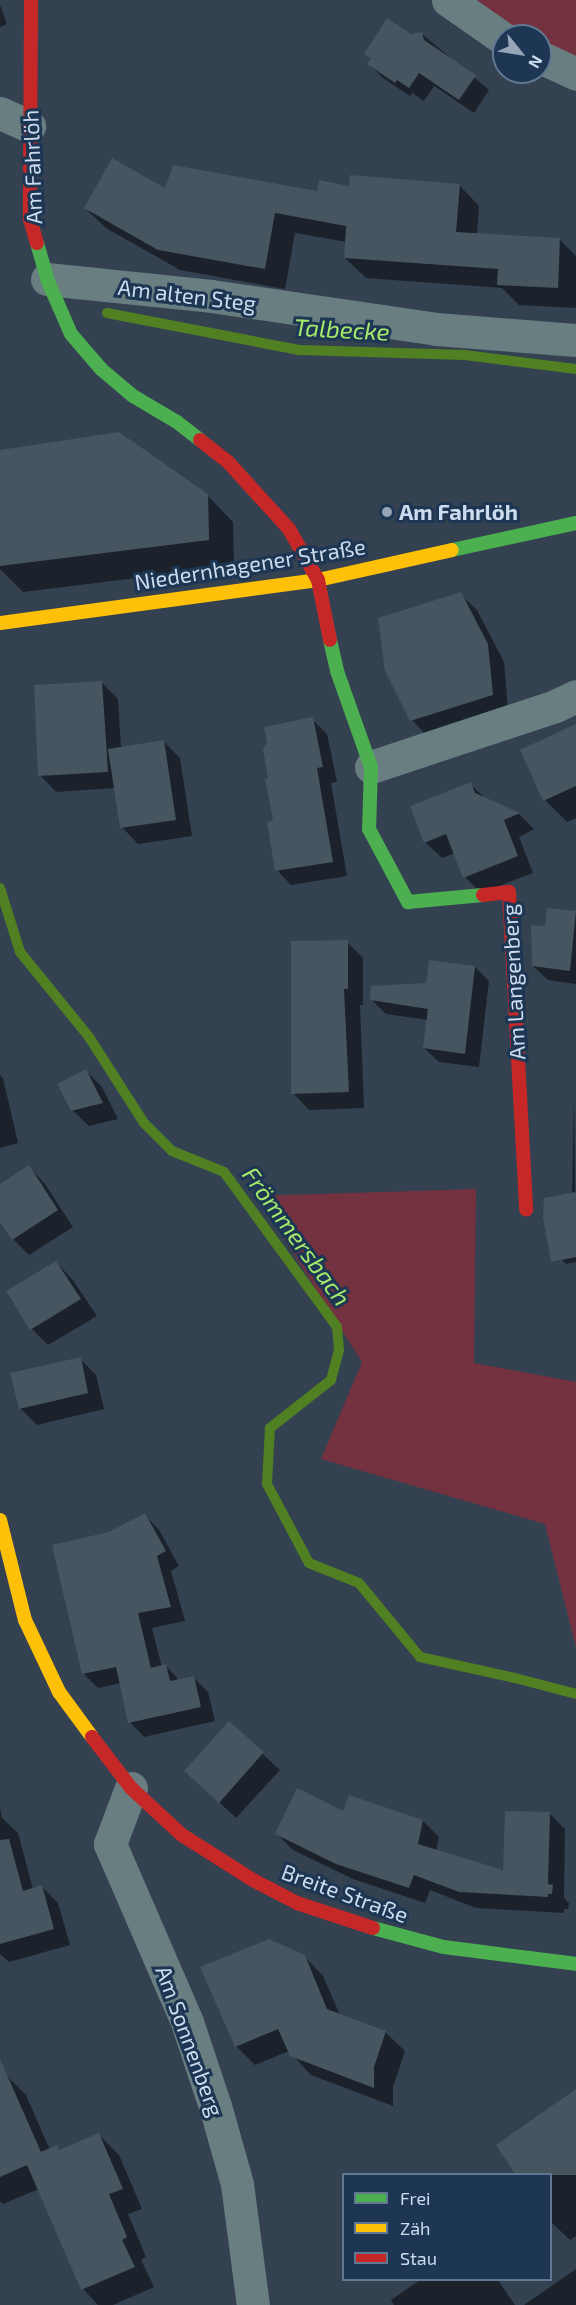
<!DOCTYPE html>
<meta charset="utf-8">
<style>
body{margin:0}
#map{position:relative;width:576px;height:2305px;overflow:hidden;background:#334151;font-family:"Exo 2",sans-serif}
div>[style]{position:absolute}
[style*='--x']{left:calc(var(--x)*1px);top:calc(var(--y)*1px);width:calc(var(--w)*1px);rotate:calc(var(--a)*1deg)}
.green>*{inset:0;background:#74313f}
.shadow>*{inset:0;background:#0007}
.stream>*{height:10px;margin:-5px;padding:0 5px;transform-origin:5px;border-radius:5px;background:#508021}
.building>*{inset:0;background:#465560}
.street>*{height:33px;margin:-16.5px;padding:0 16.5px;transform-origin:16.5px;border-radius:16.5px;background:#697e80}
.fast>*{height:14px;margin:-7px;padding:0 7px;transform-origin:7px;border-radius:7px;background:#4caf50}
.slow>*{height:14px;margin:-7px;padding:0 7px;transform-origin:7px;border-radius:7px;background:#ffc107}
.jam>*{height:14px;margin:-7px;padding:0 7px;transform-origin:7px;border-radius:7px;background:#c62828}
.dots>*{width:16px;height:16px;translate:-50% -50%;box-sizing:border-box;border:3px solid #1c3653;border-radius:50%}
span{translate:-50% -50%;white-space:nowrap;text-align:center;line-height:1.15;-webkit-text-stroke:6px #1c3653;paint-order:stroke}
.street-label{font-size:22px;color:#ccdcee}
.poi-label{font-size:22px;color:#ccdcee;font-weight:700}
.left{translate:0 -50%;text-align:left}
.water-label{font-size:24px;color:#a6ea6b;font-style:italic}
.legend{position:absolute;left:342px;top:2173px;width:210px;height:108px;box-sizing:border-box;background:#1c3653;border:2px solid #627891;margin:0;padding:8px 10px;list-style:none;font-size:18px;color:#ccdcee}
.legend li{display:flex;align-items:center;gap:12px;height:30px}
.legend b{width:30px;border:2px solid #627891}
.north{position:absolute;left:492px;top:24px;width:60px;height:60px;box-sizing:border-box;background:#1c3653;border:2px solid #627891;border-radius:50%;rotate:120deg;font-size:16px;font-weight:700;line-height:24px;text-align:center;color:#ccdcee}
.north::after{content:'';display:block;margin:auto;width:21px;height:27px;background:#96a6b7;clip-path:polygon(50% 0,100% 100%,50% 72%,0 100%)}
</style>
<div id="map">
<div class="green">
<div style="clip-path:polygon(460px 0,576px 0,576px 66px,540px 49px,540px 36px,512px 36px)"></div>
<div style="clip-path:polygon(476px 1189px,474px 1363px,576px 1382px,576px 1647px,545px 1524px,321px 1459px,362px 1362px,257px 1196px)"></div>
</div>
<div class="shadow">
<div style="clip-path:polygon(0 5px,7px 24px,0 27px)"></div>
<div style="clip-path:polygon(422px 34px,489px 90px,474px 113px,434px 86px,424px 101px,412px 93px,410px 96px,383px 78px,369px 64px,372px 59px,366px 53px)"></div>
<div style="clip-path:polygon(459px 185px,479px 206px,477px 235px,560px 240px,576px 256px,576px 308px,519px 305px,502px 288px,366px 278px,345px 258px,347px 242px,295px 233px,285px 289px,180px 270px,106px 228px,85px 208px,165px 190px,318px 192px,350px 187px)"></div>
<div style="clip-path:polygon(0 451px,207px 495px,233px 522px,234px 566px,23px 592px,0 569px)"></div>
<div style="clip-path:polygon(460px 594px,477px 610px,504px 662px,508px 711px,428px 737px,412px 720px)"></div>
<div style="clip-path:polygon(102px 683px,118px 699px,121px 748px,164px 742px,180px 758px,192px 836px,138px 844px,122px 827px,116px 788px,56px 792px,40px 775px)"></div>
<div style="clip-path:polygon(312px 719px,327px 734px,337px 782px,331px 783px,347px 876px,291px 885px,277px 870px,275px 822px)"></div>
<div style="clip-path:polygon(576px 726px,576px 818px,567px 822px,545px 800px,522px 751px)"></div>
<div style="clip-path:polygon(470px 784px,487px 800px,519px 814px,534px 829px,519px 837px,533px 873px,481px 893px,465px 877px,455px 853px,442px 858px,425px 842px)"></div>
<div style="clip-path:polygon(549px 910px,576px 913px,576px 984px,548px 980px,533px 966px,547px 928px)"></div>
<div style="clip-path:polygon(347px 942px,363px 958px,363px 1005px,360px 1005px,364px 1108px,309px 1110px,293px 1093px)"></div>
<div style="clip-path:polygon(475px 967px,489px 981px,479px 1067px,439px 1062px,424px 1048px,428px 1020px,386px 1014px,371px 999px,427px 985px)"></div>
<div style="clip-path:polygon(86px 1071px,102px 1087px,118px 1119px,89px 1126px,72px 1110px)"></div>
<div style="clip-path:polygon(0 1075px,3px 1078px,18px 1143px,0 1148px)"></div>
<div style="clip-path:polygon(574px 1097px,576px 1262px,566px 1264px,550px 1248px,572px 1194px)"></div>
<div style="clip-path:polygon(29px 1167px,45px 1184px,73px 1227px,29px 1255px,13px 1239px,0 1219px,0 1186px)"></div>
<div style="clip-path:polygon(56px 1262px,72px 1279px,97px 1316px,48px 1345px,32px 1329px,8px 1292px)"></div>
<div style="clip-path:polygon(80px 1359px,96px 1375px,104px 1409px,37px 1425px,20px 1408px)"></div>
<div style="clip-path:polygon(145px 1515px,159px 1530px,179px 1566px,171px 1571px,185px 1621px,152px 1628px,162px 1667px,166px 1666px,180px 1681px,194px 1678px,208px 1692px,215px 1721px,144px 1737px,130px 1722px,121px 1683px,98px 1688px,83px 1673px,109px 1533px)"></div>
<div style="clip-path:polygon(229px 1723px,280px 1770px,236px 1818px,203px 1787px)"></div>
<div style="clip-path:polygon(0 1808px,2px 1818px,18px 1833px,33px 1889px,42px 1887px,58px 1903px,70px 1945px,9px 1962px,0 1954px)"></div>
<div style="clip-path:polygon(344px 1813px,423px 1821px,439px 1837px,436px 1851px,504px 1872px,549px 1813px,565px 1829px,564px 1898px,569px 1903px,568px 1909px,564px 1909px,564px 1913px,476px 1908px,430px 1890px,425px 1903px,353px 1879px,293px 1850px,277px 1834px)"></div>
<div style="clip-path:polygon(304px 1956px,323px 1976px,340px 2015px,385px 2032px,405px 2051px,393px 2087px,393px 2106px,311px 2075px,289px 2051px,255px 2065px,236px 2046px)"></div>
<div style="clip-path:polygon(6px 2075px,26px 2095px,50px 2150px,56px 2147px,60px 2151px,99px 2135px,119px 2155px,142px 2209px,128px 2214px,146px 2257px,141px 2260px,154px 2287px,113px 2305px,98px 2305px,83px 2289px,39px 2189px,3px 2204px,0 2201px,0 2078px)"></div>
<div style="clip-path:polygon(576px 2091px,576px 2236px,570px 2240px,550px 2221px,550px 2174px)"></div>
<div style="clip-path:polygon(576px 2269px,576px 2305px,524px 2305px)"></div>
<div style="clip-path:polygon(420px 2280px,498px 2280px,515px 2305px,394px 2305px,391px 2300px)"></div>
</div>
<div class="stream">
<div style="--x:107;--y:313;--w:197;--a:10.9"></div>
<div style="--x:300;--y:350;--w:165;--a:1.7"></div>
<div style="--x:465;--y:355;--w:112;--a:7.2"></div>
<div style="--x:0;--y:888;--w:67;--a:72.6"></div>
<div style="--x:20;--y:952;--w:109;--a:50.9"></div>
<div style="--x:89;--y:1037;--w:102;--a:57.4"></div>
<div style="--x:144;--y:1123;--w:40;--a:45"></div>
<div style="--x:172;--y:1151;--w:56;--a:22"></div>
<div style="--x:224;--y:1172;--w:192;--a:53.9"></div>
<div style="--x:337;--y:1327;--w:23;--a:85"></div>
<div style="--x:339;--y:1350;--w:31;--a:105"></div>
<div style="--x:331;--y:1380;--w:78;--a:141.8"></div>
<div style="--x:270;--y:1428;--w:56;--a:93.1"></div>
<div style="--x:267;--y:1484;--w:89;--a:62"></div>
<div style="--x:309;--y:1563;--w:54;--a:21.8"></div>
<div style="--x:359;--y:1583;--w:96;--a:50.5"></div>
<div style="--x:420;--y:1657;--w:97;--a:12.5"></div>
<div style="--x:515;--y:1678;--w:63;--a:14.7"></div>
</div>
<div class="building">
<div style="clip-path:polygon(387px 18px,411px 34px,422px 32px,424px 40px,476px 75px,459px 100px,419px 73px,409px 88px,397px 80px,395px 83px,367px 64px,371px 58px,364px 54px)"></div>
<div style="clip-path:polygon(112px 158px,165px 188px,173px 165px,317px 191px,319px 180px,349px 186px,350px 175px,460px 184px,456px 232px,560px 238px,558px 288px,497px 285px,498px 269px,344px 258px,346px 226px,275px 213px,265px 269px,158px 250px,84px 208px)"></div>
<div style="clip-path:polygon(119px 432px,208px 494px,209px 540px,0 566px,0 450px)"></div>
<div style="clip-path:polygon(461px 592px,488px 644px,493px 695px,410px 721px,385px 671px,378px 618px)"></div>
<div style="clip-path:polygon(102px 681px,108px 772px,38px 776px,34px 685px)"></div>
<div style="clip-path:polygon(313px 717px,323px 767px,317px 768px,333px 862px,275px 871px,267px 822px,273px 820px,265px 779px,268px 778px,263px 749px,267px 743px,264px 727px)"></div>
<div style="clip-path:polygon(576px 724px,576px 786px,543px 801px,520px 750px)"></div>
<div style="clip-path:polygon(164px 740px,176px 820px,120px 828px,108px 749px)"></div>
<div style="clip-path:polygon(471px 782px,475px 793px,520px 813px,504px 820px,518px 856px,463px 878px,446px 834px,424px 843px,410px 806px)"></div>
<div style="clip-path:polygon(547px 908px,576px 911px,570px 971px,532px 966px,531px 925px,545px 926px)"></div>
<div style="clip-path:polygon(348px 940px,348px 989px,344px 989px,349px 1092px,291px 1094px,291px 941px)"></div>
<div style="clip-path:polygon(429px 960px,475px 966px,465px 1054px,423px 1048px,428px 1009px,370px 1000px,371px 986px,426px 983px)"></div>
<div style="clip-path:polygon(86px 1069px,103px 1103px,71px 1111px,57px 1084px)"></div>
<div style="clip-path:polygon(29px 1165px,58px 1210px,12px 1240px,0 1222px,0 1184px)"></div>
<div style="clip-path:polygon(576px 1192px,576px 1257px,551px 1262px,543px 1218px,544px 1198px)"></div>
<div style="clip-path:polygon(56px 1261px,81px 1299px,30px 1330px,6px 1291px)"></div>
<div style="clip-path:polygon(81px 1357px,88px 1393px,19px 1409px,10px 1373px)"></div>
<div style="clip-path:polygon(145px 1513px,166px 1551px,157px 1556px,171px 1607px,138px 1613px,151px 1668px,166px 1664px,170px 1681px,194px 1676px,201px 1707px,128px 1723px,116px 1667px,82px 1674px,52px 1545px,109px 1532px)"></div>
<div style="clip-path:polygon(229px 1721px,264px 1752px,219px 1803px,184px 1771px)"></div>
<div style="clip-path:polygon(297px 1788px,343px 1811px,349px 1795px,423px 1820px,418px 1844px,503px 1870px,505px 1811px,550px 1812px,548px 1884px,553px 1885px,552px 1894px,548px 1894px,548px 1897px,459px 1892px,414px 1875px,409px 1888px,336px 1864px,275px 1834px)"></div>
<div style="clip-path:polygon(9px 1839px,23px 1891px,42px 1885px,54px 1929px,0 1944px,0 1840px)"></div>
<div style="clip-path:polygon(269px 1939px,305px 1955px,327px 2009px,386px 2031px,374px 2067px,374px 2088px,290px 2056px,278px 2029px,235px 2047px,200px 1967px)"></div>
<div style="clip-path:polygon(0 2059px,41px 2152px,57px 2145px,59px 2150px,99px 2133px,123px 2189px,109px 2194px,127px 2237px,122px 2240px,135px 2267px,81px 2290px,27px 2165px,0 2177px)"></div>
<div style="clip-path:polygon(576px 2089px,576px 2175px,516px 2175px,496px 2145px)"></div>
</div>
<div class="street">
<div style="--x:448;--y:0;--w:68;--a:34.9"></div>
<div style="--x:540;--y:57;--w:40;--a:25"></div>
<div style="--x:0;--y:113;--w:32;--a:24"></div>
<div style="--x:47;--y:279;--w:165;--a:5.9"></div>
<div style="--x:211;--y:296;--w:227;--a:8.3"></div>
<div style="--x:436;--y:329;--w:140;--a:4.5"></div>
<div style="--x:371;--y:767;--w:194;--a:-18.3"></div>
<div style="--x:555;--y:706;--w:23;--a:-25"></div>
<div style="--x:131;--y:1788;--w:60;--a:110.6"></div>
<div style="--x:110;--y:1844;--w:194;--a:66.6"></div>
<div style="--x:187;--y:2022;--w:89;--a:71.6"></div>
<div style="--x:215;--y:2106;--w:81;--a:74.2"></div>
<div style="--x:237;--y:2184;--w:122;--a:82.5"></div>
</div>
<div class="fast">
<div style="--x:37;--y:243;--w:37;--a:74"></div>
<div style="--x:47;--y:279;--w:60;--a:66.4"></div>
<div style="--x:71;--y:334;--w:46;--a:49.4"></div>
<div style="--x:101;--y:369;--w:42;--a:40.2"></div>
<div style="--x:133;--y:396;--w:51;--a:30.6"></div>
<div style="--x:177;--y:422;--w:29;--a:38"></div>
<div style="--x:452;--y:550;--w:127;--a:-12.3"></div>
<div style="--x:330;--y:640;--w:32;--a:77"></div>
<div style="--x:337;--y:671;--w:102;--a:70.5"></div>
<div style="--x:371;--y:767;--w:62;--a:91.8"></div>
<div style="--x:369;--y:829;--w:83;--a:61.9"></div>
<div style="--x:408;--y:902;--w:75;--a:-5.3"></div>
<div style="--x:373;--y:1928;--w:73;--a:15"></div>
<div style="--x:444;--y:1947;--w:133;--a:7.3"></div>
</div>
<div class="slow">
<div style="--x:0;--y:623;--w:321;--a:-7.7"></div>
<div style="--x:318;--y:580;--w:137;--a:-12.6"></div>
<div style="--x:0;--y:1520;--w:103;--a:76"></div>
<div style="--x:25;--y:1620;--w:80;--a:64.7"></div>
<div style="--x:59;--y:1692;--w:56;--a:53.7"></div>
</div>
<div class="jam">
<div style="--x:31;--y:0;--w:219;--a:90.3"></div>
<div style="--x:30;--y:219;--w:25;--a:74"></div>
<div style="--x:200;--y:440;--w:36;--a:38"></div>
<div style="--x:228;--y:462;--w:91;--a:47.7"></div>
<div style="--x:289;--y:529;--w:59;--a:60.4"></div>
<div style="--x:318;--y:580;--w:61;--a:78.7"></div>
<div style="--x:483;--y:895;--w:26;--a:-7"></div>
<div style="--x:509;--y:892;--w:318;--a:86.9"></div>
<div style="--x:92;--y:1737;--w:64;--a:52.6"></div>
<div style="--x:131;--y:1788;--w:69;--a:42.7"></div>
<div style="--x:182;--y:1835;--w:84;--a:32.4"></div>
<div style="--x:253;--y:1880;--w:50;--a:27.6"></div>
<div style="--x:297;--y:1903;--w:80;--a:18.2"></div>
</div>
<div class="dots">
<div style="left:387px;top:512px;background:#96a6b7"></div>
</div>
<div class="street-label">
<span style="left:32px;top:167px;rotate:-92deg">Am Fahrlöh</span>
<span style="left:187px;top:295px;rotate:7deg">Am alten Steg</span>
<span style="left:250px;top:564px;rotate:-9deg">Niedernhagener Straße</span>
<span style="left:513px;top:982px;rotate:-93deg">Am Langenberg</span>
<span style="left:345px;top:1893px;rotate:20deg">Breite Straße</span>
<span style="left:190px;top:2041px;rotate:70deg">Am Sonnenberg</span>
</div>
<div class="poi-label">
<span class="left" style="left:399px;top:512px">Am Fahrlöh</span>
</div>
<div class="water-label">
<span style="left:342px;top:329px;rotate:3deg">Talbecke</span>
<span style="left:297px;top:1236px;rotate:54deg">Frömmersbach</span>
</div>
<ul class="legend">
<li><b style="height:8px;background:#4caf50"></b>Frei</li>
<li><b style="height:8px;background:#ffc107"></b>Zäh</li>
<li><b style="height:8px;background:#c62828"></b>Stau</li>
</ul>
<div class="north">N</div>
</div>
